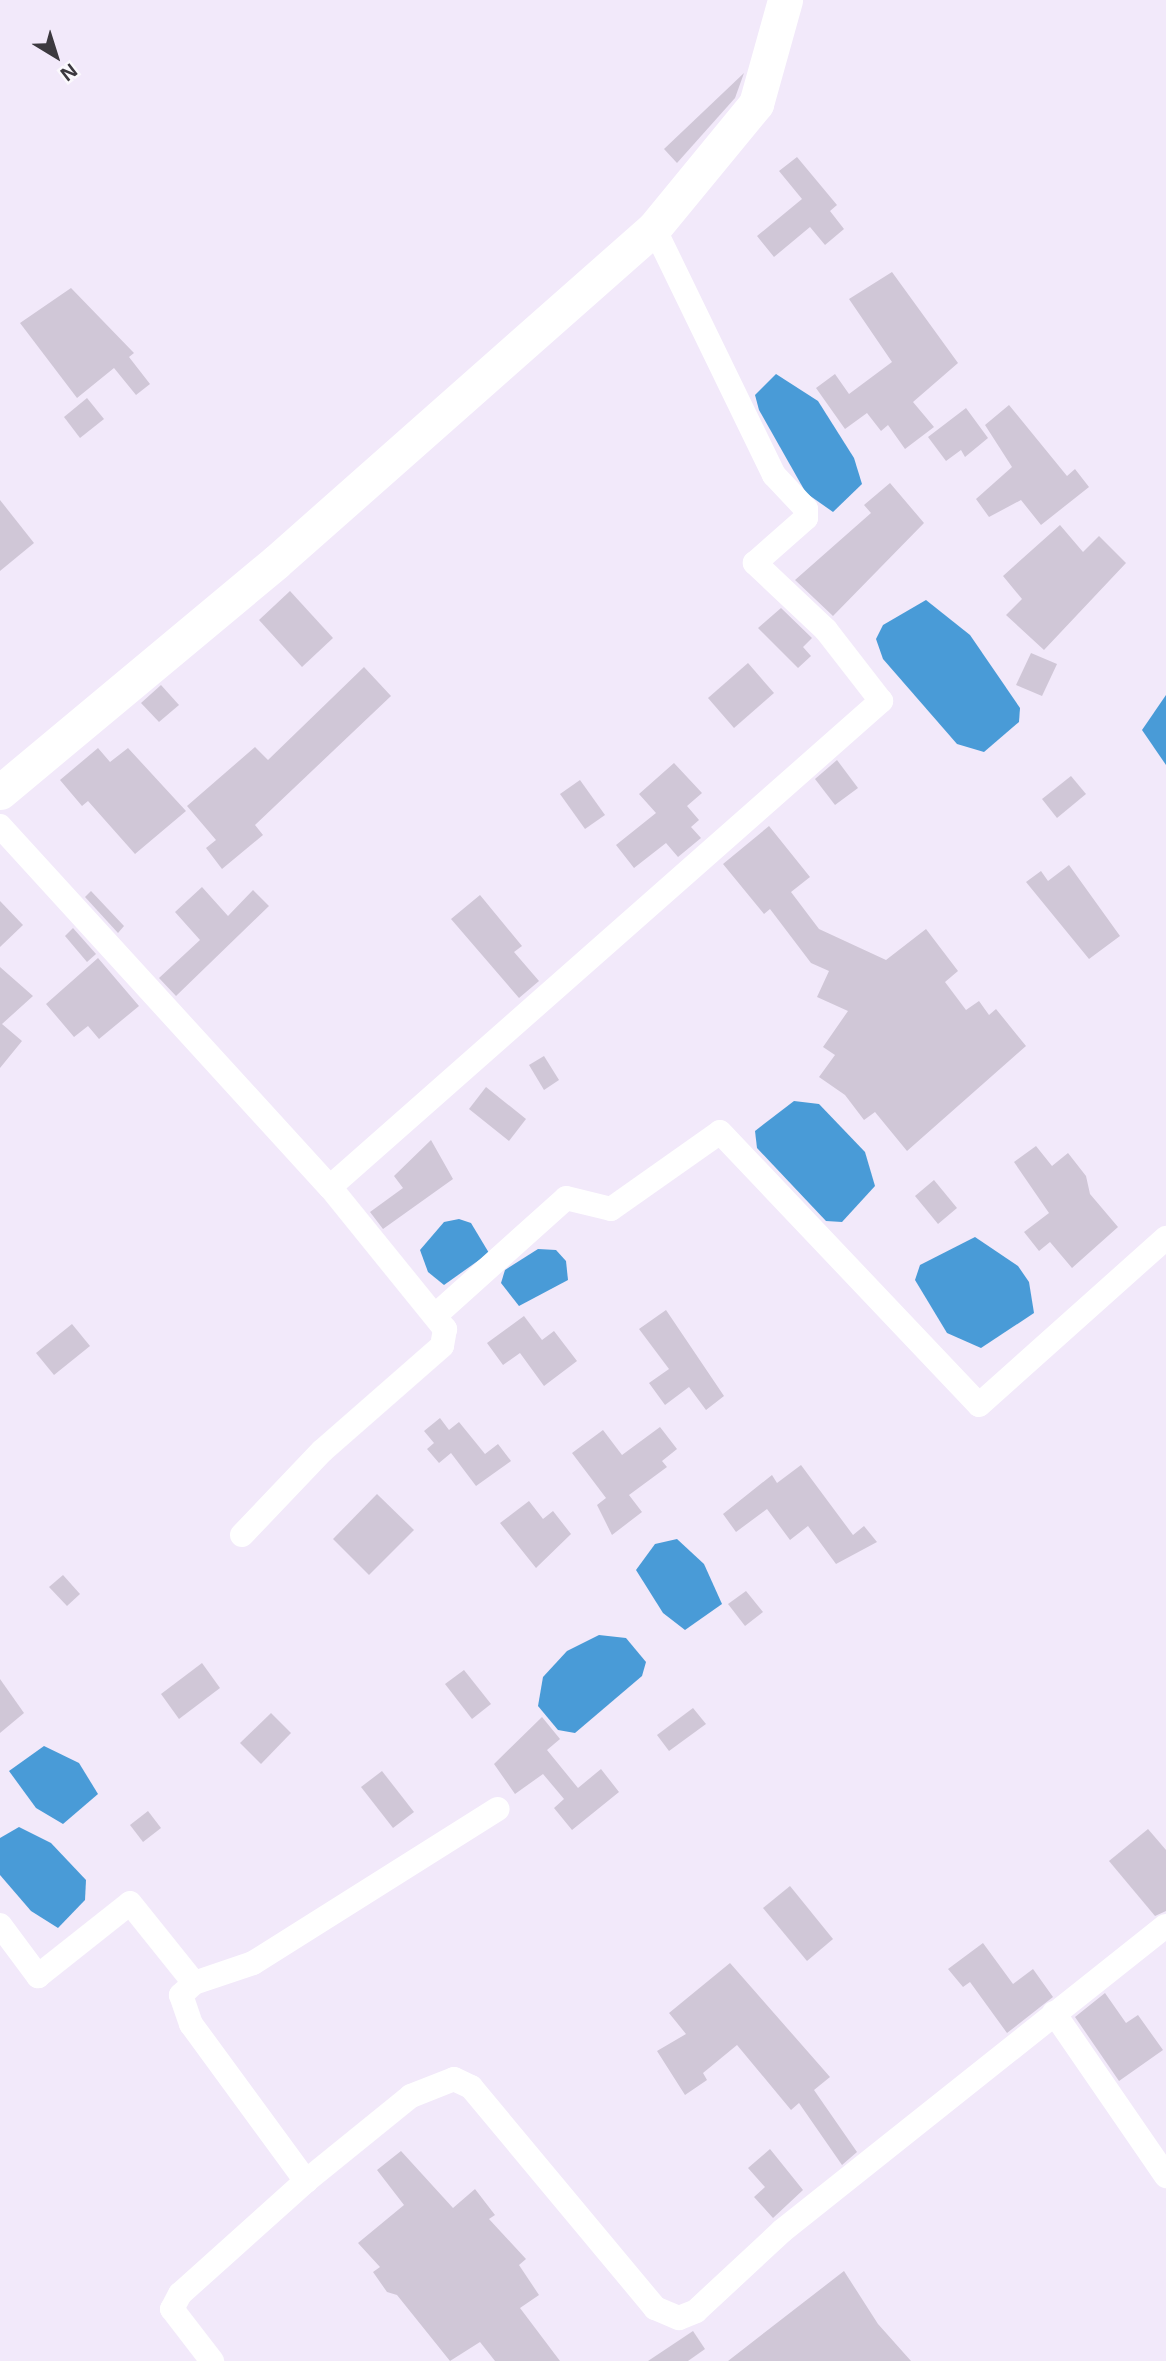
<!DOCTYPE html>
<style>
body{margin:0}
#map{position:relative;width:1166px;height:2361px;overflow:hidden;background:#f2e9fa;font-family:"Noto Sans",sans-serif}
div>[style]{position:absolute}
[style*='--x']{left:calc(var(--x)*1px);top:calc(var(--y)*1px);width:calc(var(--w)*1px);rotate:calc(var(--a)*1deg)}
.water>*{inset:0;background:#499bd7}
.building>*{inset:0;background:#d0c7d7}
.street>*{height:24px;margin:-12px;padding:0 12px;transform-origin:12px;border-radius:12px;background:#fff}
.secondary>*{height:35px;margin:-17.5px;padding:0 17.5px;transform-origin:17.5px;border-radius:17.5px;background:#fff}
span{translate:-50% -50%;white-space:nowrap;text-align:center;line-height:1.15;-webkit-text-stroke:5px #fbf9fd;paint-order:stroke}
.north{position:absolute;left:21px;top:21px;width:70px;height:70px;-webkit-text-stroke:5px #fbf9fd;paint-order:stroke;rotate:142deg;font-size:19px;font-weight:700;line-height:28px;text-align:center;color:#3c393f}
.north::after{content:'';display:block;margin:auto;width:24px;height:32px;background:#3c393f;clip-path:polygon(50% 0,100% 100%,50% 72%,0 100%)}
</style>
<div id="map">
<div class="water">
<div style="clip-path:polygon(776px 374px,818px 401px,854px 458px,862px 484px,833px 512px,806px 493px,759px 410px,755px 395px)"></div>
<div style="clip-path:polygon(926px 600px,970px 635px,1020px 708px,1019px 722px,984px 752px,957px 744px,883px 659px,876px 639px,883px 625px)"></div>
<div style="clip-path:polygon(1166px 695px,1166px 765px,1142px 730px)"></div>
<div style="clip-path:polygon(794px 1101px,819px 1104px,865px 1152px,875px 1186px,842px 1222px,826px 1221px,757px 1148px,755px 1131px)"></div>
<div style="clip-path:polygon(459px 1219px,471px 1223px,489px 1253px,444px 1285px,428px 1272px,420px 1250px,444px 1222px)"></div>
<div style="clip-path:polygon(975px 1237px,1018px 1266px,1029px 1282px,1034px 1313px,981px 1348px,947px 1333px,915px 1280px,920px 1265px)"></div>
<div style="clip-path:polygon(538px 1249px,556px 1250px,566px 1261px,568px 1280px,519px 1306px,501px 1283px,505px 1270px)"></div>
<div style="clip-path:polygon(677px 1539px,704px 1564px,722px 1604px,685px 1630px,663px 1613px,636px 1570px,655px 1544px)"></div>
<div style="clip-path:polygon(599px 1635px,626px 1638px,646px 1662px,642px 1676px,575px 1733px,558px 1730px,538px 1706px,543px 1677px,567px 1651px)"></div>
<div style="clip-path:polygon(44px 1746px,79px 1763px,98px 1794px,63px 1824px,36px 1808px,9px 1771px)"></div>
<div style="clip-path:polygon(19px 1827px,51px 1843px,86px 1880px,85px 1900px,58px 1928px,31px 1911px,0 1875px,0 1838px)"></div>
</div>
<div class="building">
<div style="clip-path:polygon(744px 73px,735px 98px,677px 163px,664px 149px)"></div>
<div style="clip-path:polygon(797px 157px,837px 205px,830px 211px,844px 229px,825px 245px,810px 227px,774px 257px,757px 236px,802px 199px,779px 171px)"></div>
<div style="clip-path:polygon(892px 272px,958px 363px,913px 402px,934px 427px,905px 449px,888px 425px,881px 431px,867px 413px,845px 429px,816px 388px,835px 374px,849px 394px,892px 362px,849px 299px)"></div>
<div style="clip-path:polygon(71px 288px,134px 353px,129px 357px,150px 384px,136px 395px,114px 368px,77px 398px,20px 323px)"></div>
<div style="clip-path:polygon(87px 398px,104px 419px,80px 438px,64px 417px)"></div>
<div style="clip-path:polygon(1009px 405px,1067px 476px,1075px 469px,1089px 487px,1041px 525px,1021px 500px,989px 517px,976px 499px,1012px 467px,985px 425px)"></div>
<div style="clip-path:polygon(966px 408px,988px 438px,965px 457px,961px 450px,946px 461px,928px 437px)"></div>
<div style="clip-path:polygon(890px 483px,924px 523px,833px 616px,795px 580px,871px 513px,864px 505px)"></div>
<div style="clip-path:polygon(0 500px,34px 543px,0 571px)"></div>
<div style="clip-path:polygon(1060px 525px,1083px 552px,1099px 536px,1126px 563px,1044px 650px,1006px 615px,1022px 599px,1003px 576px)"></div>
<div style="clip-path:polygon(290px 591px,333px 638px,302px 667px,259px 620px)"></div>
<div style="clip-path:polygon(781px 608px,812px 638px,803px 647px,811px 656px,798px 668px,758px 628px)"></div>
<div style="clip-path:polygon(1031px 653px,1057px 664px,1042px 696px,1016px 685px)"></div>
<div style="clip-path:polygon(748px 663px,774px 693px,734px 728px,708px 698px)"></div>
<div style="clip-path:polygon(364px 667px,391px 696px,255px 825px,263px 835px,222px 869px,206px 848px,216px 840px,187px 806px,255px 747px,268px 760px)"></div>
<div style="clip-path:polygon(161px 685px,179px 705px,159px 722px,141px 703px)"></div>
<div style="clip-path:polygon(98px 748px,110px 762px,128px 748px,186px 811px,135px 854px,88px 801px,82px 806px,60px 780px)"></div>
<div style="clip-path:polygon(837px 760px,858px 788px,835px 805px,815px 779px)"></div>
<div style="clip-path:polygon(674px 763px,702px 793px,687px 806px,699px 820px,691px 827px,701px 838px,678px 857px,666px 843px,634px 868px,616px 845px,656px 813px,639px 794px)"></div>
<div style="clip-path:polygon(1071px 776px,1086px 794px,1057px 818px,1042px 799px)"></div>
<div style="clip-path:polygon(580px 780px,605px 815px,585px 829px,560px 794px)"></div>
<div style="clip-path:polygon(769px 826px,810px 877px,791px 892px,819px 929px,886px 960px,926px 929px,958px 971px,945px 982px,966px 1010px,979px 1001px,989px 1015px,996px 1009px,1026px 1046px,907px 1151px,875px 1112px,864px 1120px,845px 1095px,819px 1077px,835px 1055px,823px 1047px,848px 1011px,817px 997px,829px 971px,811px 963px,770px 909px,764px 914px,723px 864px)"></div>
<div style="clip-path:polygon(1069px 865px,1120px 936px,1089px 959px,1026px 882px,1041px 871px,1048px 881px)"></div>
<div style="clip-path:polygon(202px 887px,228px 916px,253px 890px,269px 906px,176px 996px,159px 978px,200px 940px,175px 912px)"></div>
<div style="clip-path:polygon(91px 891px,124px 926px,118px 933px,85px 897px)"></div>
<div style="clip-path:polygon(480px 895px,522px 946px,514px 952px,539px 981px,519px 998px,451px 919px)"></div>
<div style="clip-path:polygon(0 901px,23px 925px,0 947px)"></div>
<div style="clip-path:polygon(73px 928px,96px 954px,87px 962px,65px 936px)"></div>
<div style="clip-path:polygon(98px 958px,139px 1006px,99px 1039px,88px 1026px,74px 1037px,46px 1004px)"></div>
<div style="clip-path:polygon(0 967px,33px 996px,2px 1024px,22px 1041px,0 1068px)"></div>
<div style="clip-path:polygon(544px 1056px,559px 1080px,544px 1090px,529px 1065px)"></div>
<div style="clip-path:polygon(486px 1087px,526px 1119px,509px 1141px,469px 1109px)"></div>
<div style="clip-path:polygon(431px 1140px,453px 1179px,383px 1229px,370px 1212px,403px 1188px,394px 1176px)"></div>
<div style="clip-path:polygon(1036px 1146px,1052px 1166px,1068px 1153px,1086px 1176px,1090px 1194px,1118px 1227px,1072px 1268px,1050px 1242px,1039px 1251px,1024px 1232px,1049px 1213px,1014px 1162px)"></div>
<div style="clip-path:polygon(934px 1180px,957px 1208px,938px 1224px,915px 1196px)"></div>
<div style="clip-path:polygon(666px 1310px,724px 1396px,706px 1410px,689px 1387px,665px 1405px,649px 1383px,669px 1369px,639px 1329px)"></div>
<div style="clip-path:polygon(524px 1316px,542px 1340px,554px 1331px,577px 1361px,544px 1386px,520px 1353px,503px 1365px,487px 1343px)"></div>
<div style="clip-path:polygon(72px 1324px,90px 1346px,54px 1375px,36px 1353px)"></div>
<div style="clip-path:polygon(440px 1418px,449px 1430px,459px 1422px,485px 1454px,498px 1444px,511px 1461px,476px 1486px,451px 1453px,439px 1463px,427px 1449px,434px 1443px,424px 1431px)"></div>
<div style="clip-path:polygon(660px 1427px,677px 1449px,662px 1461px,667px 1467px,629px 1495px,642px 1512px,612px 1535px,597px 1505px,606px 1498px,572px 1453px,603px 1430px,622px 1455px)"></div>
<div style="clip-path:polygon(801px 1465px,853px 1535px,864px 1526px,877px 1542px,836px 1564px,808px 1526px,790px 1540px,767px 1509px,736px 1532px,723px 1514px,772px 1475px,777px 1483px)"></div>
<div style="clip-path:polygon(377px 1494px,414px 1530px,369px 1575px,333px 1539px)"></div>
<div style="clip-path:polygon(529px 1501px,543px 1519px,553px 1511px,571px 1534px,536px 1568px,500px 1523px)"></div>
<div style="clip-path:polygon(63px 1575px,80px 1594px,67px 1606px,49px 1587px)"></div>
<div style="clip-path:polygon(746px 1591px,763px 1612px,745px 1626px,728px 1604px)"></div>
<div style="clip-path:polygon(202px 1663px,220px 1688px,179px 1719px,161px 1694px)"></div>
<div style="clip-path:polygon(464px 1670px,491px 1704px,472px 1719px,445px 1684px)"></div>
<div style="clip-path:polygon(0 1679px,24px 1713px,0 1733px)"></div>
<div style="clip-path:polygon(693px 1708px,706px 1724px,669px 1751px,657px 1735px)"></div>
<div style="clip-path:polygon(271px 1713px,291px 1733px,261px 1764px,240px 1743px)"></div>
<div style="clip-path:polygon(542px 1717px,560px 1739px,547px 1750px,578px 1788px,601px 1769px,619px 1792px,572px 1830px,554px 1808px,564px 1799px,543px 1774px,515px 1794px,494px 1764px)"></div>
<div style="clip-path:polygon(382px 1771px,414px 1812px,393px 1828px,361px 1787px)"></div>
<div style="clip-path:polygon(148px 1811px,161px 1828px,143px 1842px,130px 1825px)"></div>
<div style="clip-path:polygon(1148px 1829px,1166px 1850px,1166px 1911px,1155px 1916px,1109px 1861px)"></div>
<div style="clip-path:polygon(790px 1886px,833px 1939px,807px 1961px,763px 1908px)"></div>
<div style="clip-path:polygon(983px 1943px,1013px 1984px,1033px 1969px,1053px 1997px,1007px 2033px,970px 1982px,963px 1987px,948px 1969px)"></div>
<div style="clip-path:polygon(730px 1963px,830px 2077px,814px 2090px,857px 2152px,842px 2165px,799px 2103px,791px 2110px,737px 2045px,703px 2073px,707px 2080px,685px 2095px,657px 2051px,686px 2034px,669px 2013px)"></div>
<div style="clip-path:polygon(1105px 1993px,1126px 2023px,1138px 2015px,1163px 2050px,1119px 2081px,1075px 2017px)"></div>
<div style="clip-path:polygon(770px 2149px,803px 2190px,773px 2218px,754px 2197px,765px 2187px,748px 2168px)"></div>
<div style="clip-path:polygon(401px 2151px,453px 2208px,475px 2189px,495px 2215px,489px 2219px,526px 2259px,519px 2265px,539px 2295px,520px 2308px,560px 2361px,495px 2361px,480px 2342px,450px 2361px,397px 2295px,387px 2292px,373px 2272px,380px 2267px,358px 2243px,404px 2205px,377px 2170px)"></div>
<div style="clip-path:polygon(844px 2271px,878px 2324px,911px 2361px,728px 2361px)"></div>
<div style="clip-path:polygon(693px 2331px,705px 2349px,688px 2361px,648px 2361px)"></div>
</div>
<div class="street">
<div style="--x:0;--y:826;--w:489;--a:47.6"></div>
<div style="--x:330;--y:1187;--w:183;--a:51"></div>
<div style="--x:445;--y:1329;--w:17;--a:100"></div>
<div style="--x:442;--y:1346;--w:159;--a:138.8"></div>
<div style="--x:322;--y:1451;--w:116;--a:133.6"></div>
<div style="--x:330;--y:1187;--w:735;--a:-41.41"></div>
<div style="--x:881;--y:701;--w:90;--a:-127.8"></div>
<div style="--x:826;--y:630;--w:98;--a:-136.7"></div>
<div style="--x:755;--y:563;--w:68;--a:-41.4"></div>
<div style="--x:806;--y:518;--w:9;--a:-90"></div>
<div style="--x:806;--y:509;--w:47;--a:-133.3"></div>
<div style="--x:774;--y:475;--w:275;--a:-115.9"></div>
<div style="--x:438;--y:1313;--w:172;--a:-41.9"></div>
<div style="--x:566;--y:1198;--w:46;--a:13.7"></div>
<div style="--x:611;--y:1209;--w:133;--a:-35.2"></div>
<div style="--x:720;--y:1132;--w:376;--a:46.5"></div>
<div style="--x:979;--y:1405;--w:251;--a:-41.8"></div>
<div style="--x:0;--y:1925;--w:64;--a:53.3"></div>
<div style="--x:38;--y:1976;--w:117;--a:-38.4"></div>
<div style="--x:130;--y:1903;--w:102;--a:51.3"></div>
<div style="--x:194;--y:1983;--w:18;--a:137"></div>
<div style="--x:181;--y:1995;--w:31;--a:71"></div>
<div style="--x:191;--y:2024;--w:195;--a:53.8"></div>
<div style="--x:306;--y:2181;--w:169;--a:138.1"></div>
<div style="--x:180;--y:2294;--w:17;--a:118"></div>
<div style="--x:172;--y:2309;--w:66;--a:52.4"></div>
<div style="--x:194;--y:1983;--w:62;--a:-18.7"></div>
<div style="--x:253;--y:1963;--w:289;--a:-32.2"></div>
<div style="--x:1054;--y:2013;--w:198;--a:55.5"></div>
<div style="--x:306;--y:2181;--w:135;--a:-39"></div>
<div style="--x:411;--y:2096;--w:46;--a:-21.6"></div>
<div style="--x:454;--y:2079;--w:19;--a:25"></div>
<div style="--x:471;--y:2087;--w:288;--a:50.2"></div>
<div style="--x:655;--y:2308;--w:26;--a:23"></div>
<div style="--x:679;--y:2318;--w:18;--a:-22"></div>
<div style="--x:696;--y:2311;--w:117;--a:-42.9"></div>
<div style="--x:782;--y:2231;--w:490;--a:-38.5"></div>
</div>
<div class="secondary">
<div style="--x:0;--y:792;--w:359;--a:-39.8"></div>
<div style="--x:276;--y:562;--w:504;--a:-41.46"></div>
<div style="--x:654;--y:228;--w:161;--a:-50.6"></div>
<div style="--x:756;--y:104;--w:108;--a:-74.4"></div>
</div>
<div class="north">N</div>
</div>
